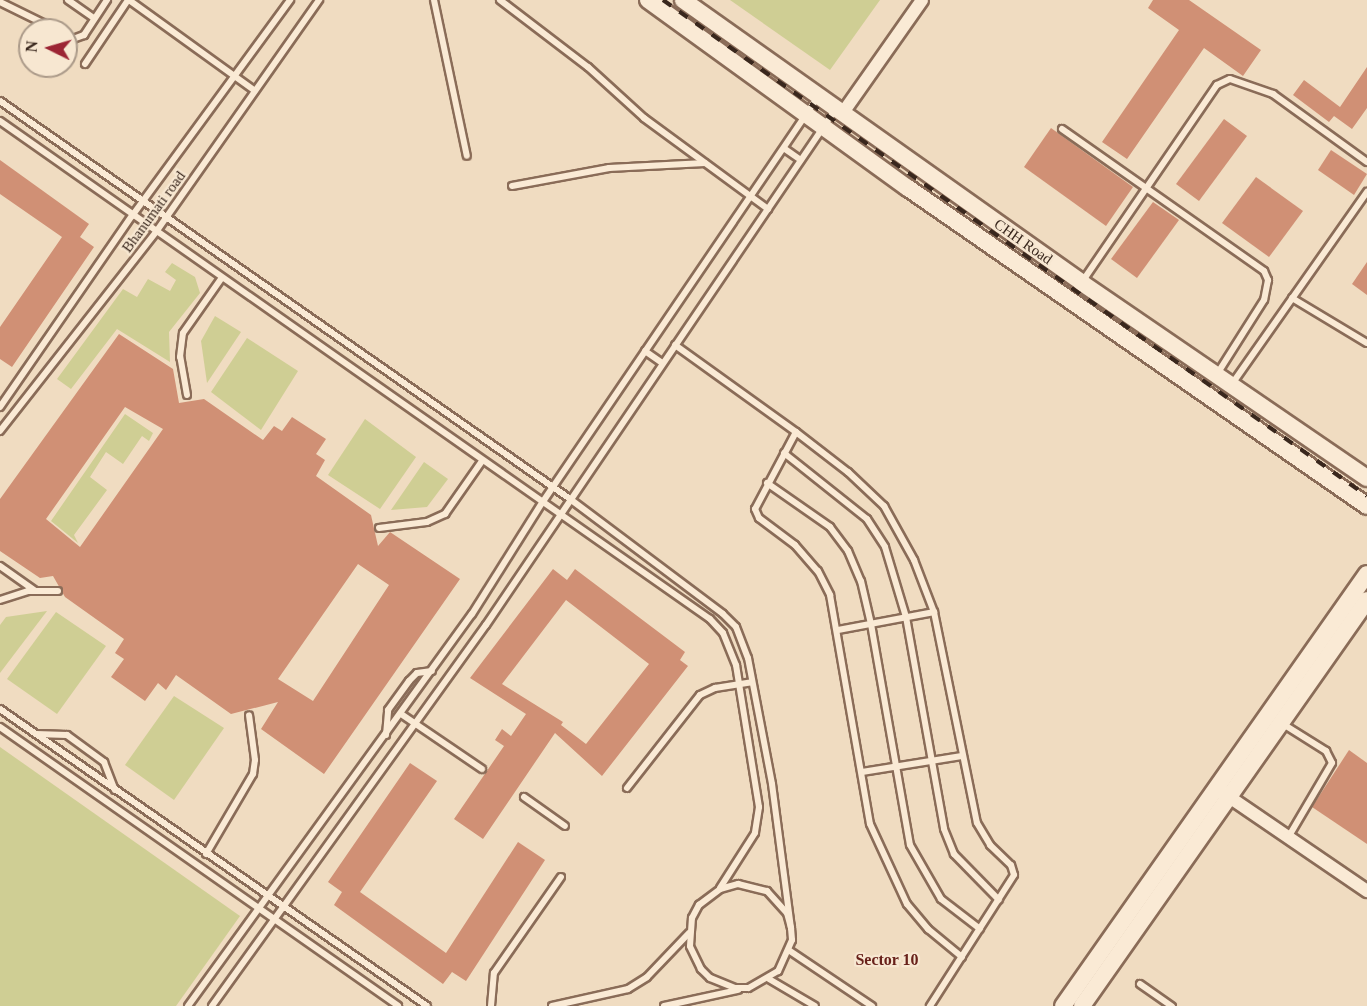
<!DOCTYPE html>
<style>
body{margin:0}
#map{position:relative;width:1367px;height:1006px;overflow:hidden;background:#f0dcc1;font-family:"Times New Roman",serif}
div>[style]{position:absolute}
[style*='--x']{left:calc(var(--x)*1px);top:calc(var(--y)*1px);width:calc(var(--w)*1px);rotate:calc(var(--a)*1deg)}
.green>*{inset:0;background:#cfce94}
.building>*{inset:0;background:#d09075}
.roads{filter:drop-shadow(2px 0 #8a6c58) drop-shadow(-2px 0 #8a6c58) drop-shadow(0 2px #8a6c58) drop-shadow(0 -2px #8a6c58)}
.lane>*{height:6px;margin:-3px;padding:0 3px;transform-origin:3px;border-radius:3px;background:#faead5}
.street>*{height:12px;margin:-6px;padding:0 6px;transform-origin:6px;border-radius:6px;background:#faead5}
.secondary>*{height:16px;margin:-8px;padding:0 8px;transform-origin:8px;border-radius:8px;background:#faead5}
.rail>*{height:4px;margin-top:-2px;transform-origin:0;background:repeating-linear-gradient(90deg,#39271d 0 10px,transparent 0 20px)}
span{translate:-50% -50%;white-space:nowrap;text-align:center;line-height:1.15;-webkit-text-stroke:4.5px #f7e7d1;paint-order:stroke}
.street-label{font-size:15px;color:#39271d}
.neighbourhood-label{font-size:16px;color:#68211a;font-weight:700}
.north{position:absolute;left:18px;top:18px;width:60px;height:60px;box-sizing:border-box;background:#f7e7d1;border:2px solid #ab9a89;border-radius:50%;rotate:275deg;font-size:16px;font-weight:700;line-height:24px;text-align:center;color:#39271d}
.north::after{content:'';display:block;margin:auto;width:21px;height:27px;background:#9c2534;clip-path:polygon(50% 0,100% 100%,50% 72%,0 100%)}
</style>
<div id="map">
<div class="green">
<div style="clip-path:polygon(730px 0,880px 0,830px 70px)"></div>
<div style="clip-path:polygon(172px 263px,195px 277px,200px 293px,169px 332px,170px 362px,117px 329px,71px 389px,57px 379px,123px 289px,137px 297px,148px 279px,170px 291px,176px 280px,165px 272px)"></div>
<div style="clip-path:polygon(215px 316px,241px 332px,207px 383px,201px 341px)"></div>
<div style="clip-path:polygon(247px 338px,298px 371px,261px 430px,211px 392px)"></div>
<div style="clip-path:polygon(125px 414px,153px 433px,149px 441px,142px 436px,123px 464px,106px 452px,90px 477px,107px 490px,74px 535px,78px 543px,51px 521px)"></div>
<div style="clip-path:polygon(365px 419px,416px 457px,380px 509px,328px 475px)"></div>
<div style="clip-path:polygon(424px 462px,448px 479px,427px 507px,391px 510px)"></div>
<div style="clip-path:polygon(47px 611px,0 673px,0 625px,6px 617px)"></div>
<div style="clip-path:polygon(56px 612px,106px 646px,57px 714px,7px 679px)"></div>
<div style="clip-path:polygon(174px 696px,224px 728px,174px 800px,125px 765px)"></div>
<div style="clip-path:polygon(0 747px,240px 916px,176px 1006px,0 1006px)"></div>
</div>
<div class="building">
<div style="clip-path:polygon(1153px 0,1189px 0,1261px 50px,1243px 76px,1204px 48px,1127px 159px,1102px 142px,1179px 30px,1148px 8px)"></div>
<div style="clip-path:polygon(1367px 67px,1367px 108px,1352px 129px,1334px 116px,1329px 122px,1293px 95px,1304px 80px,1340px 107px)"></div>
<div style="clip-path:polygon(1224px 119px,1247px 136px,1199px 201px,1176px 184px)"></div>
<div style="clip-path:polygon(1051px 128px,1133px 187px,1106px 226px,1024px 167px)"></div>
<div style="clip-path:polygon(1331px 150px,1367px 174px,1354px 195px,1318px 170px)"></div>
<div style="clip-path:polygon(0 160px,89px 224px,80px 237px,94px 247px,12px 367px,0 359px,0 327px,62px 237px,0 194px)"></div>
<div style="clip-path:polygon(1256px 177px,1303px 211px,1269px 257px,1222px 223px)"></div>
<div style="clip-path:polygon(1153px 202px,1179px 220px,1137px 278px,1111px 259px)"></div>
<div style="clip-path:polygon(1367px 262px,1367px 295px,1352px 284px)"></div>
<div style="clip-path:polygon(evenodd,119px 334px,173px 369px,179px 403px,204px 399px,263px 440px,274px 426px,282px 431px,292px 417px,326px 439px,316px 454px,325px 460px,316px 476px,371px 515px,378px 546px,390px 532px,460px 579px,324px 774px,261px 729px,278px 702px,231px 714px,176px 675px,166px 690px,158px 683px,145px 701px,111px 677px,124px 659px,115px 653px,124px 639px,65px 597px,53px 576px,40px 578px,0 551px,0 499px,119px 334px,125px 407px,163px 429px,80px 547px,46px 519px,125px 407px,119px 334px,358px 564px,389px 585px,313px 701px,278px 679px,358px 564px)"></div>
<div style="clip-path:polygon(evenodd,553px 569px,567px 580px,575px 569px,685px 652px,680px 660px,688px 666px,602px 776px,555px 733px,483px 839px,454px 819px,504px 746px,495px 740px,502px 729px,511px 736px,526px 714px,470px 678px,553px 569px,566px 600px,649px 664px,586px 744px,561px 725px,563px 722px,502px 684px,566px 600px)"></div>
<div style="clip-path:polygon(1349px 750px,1367px 763px,1367px 844px,1312px 807px)"></div>
<div style="clip-path:polygon(410px 763px,437px 781px,360px 892px,446px 953px,518px 842px,545px 860px,466px 981px,452px 972px,443px 984px,334px 905px,342px 892px,328px 882px)"></div>
</div>
<div class="roads">
<div class="lane">
<div style="--x:68;--y:0;--w:32;--a:35"></div>
<div style="--x:129;--y:0;--w:155;--a:35.8"></div>
<div style="--x:434;--y:0;--w:159;--a:78.1"></div>
<div style="--x:500;--y:0;--w:111;--a:37.3"></div>
<div style="--x:588;--y:67;--w:76;--a:42.3"></div>
<div style="--x:644;--y:118;--w:154;--a:36.3"></div>
<div style="--x:0;--y:2;--w:64;--a:26.2"></div>
<div style="--x:66;--y:36;--w:8;--a:23"></div>
<div style="--x:73;--y:39;--w:12;--a:-20"></div>
<div style="--x:84;--y:35;--w:42;--a:-56.7"></div>
<div style="--x:85;--y:64;--w:77;--a:-56.1"></div>
<div style="--x:0;--y:101;--w:695;--a:34.92"></div>
<div style="--x:570;--y:499;--w:191;--a:36.9"></div>
<div style="--x:723;--y:614;--w:18;--a:45"></div>
<div style="--x:736;--y:627;--w:33;--a:69"></div>
<div style="--x:748;--y:658;--w:128;--a:79.2"></div>
<div style="--x:772;--y:784;--w:145;--a:82.5"></div>
<div style="--x:791;--y:928;--w:12;--a:85"></div>
<div style="--x:792;--y:940;--w:34;--a:114"></div>
<div style="--x:778;--y:971;--w:34;--a:150"></div>
<div style="--x:748;--y:988;--w:13;--a:180"></div>
<div style="--x:735;--y:988;--w:27;--a:-158"></div>
<div style="--x:710;--y:978;--w:13;--a:-135"></div>
<div style="--x:701;--y:969;--w:25;--a:-116"></div>
<div style="--x:690;--y:946;--w:28;--a:-86"></div>
<div style="--x:692;--y:918;--w:15;--a:-62"></div>
<div style="--x:699;--y:905;--w:26;--a:-37"></div>
<div style="--x:720;--y:889;--w:19;--a:-16"></div>
<div style="--x:738;--y:884;--w:30;--a:14"></div>
<div style="--x:767;--y:891;--w:30;--a:48"></div>
<div style="--x:787;--y:913;--w:16;--a:75"></div>
<div style="--x:0;--y:121;--w:867;--a:35.05"></div>
<div style="--x:710;--y:619;--w:19;--a:47"></div>
<div style="--x:723;--y:633;--w:35;--a:68"></div>
<div style="--x:736;--y:665;--w:144;--a:80.8"></div>
<div style="--x:759;--y:807;--w:26;--a:99"></div>
<div style="--x:755;--y:833;--w:65;--a:122.5"></div>
<div style="--x:1062;--y:129;--w:247;--a:35.1"></div>
<div style="--x:1264;--y:271;--w:10;--a:66"></div>
<div style="--x:1268;--y:280;--w:20;--a:101"></div>
<div style="--x:1264;--y:300;--w:88;--a:122.4"></div>
<div style="--x:785;--y:149;--w:19;--a:35"></div>
<div style="--x:512;--y:186;--w:99;--a:-10.5"></div>
<div style="--x:609;--y:168;--w:96;--a:-3"></div>
<div style="--x:1082;--y:282;--w:239;--a:-55.6"></div>
<div style="--x:1217;--y:85;--w:14;--a:-25"></div>
<div style="--x:1230;--y:79;--w:46;--a:19.2"></div>
<div style="--x:1273;--y:94;--w:116;--a:35.9"></div>
<div style="--x:1292;--y:298;--w:87;--a:31"></div>
<div style="--x:675;--y:345;--w:149;--a:35.7"></div>
<div style="--x:796;--y:432;--w:66;--a:37.6"></div>
<div style="--x:848;--y:472;--w:50;--a:43.4"></div>
<div style="--x:884;--y:506;--w:62;--a:60.9"></div>
<div style="--x:914;--y:560;--w:56;--a:69"></div>
<div style="--x:934;--y:612;--w:215;--a:78.5"></div>
<div style="--x:977;--y:823;--w:26;--a:59"></div>
<div style="--x:990;--y:845;--w:29;--a:44"></div>
<div style="--x:1011;--y:865;--w:10;--a:73"></div>
<div style="--x:1014;--y:875;--w:156;--a:122.7"></div>
<div style="--x:645;--y:351;--w:21;--a:35"></div>
<div style="--x:1232;--y:384;--w:235;--a:-54.9"></div>
<div style="--x:187;--y:395;--w:39;--a:-100"></div>
<div style="--x:180;--y:357;--w:24;--a:-83"></div>
<div style="--x:183;--y:333;--w:66;--a:-54.9"></div>
<div style="--x:0;--y:407;--w:232;--a:-55.4"></div>
<div style="--x:132;--y:216;--w:268;--a:-53.8"></div>
<div style="--x:0;--y:431;--w:253;--a:-51.9"></div>
<div style="--x:156;--y:232;--w:284;--a:-54.9"></div>
<div style="--x:796;--y:432;--w:87;--a:118"></div>
<div style="--x:755;--y:509;--w:10;--a:66"></div>
<div style="--x:759;--y:518;--w:45;--a:36.9"></div>
<div style="--x:795;--y:545;--w:35;--a:49"></div>
<div style="--x:818;--y:571;--w:27;--a:63"></div>
<div style="--x:830;--y:595;--w:232;--a:80.1"></div>
<div style="--x:870;--y:824;--w:88;--a:65.2"></div>
<div style="--x:907;--y:904;--w:33;--a:50"></div>
<div style="--x:928;--y:929;--w:44;--a:39.5"></div>
<div style="--x:784;--y:453;--w:106;--a:38.5"></div>
<div style="--x:867;--y:519;--w:33;--a:57"></div>
<div style="--x:885;--y:547;--w:73;--a:73.3"></div>
<div style="--x:906;--y:617;--w:215;--a:79.8"></div>
<div style="--x:944;--y:829;--w:27;--a:68"></div>
<div style="--x:954;--y:854;--w:64;--a:45.6"></div>
<div style="--x:767;--y:483;--w:77;--a:34.9"></div>
<div style="--x:830;--y:527;--w:30;--a:53"></div>
<div style="--x:848;--y:551;--w:33;--a:67"></div>
<div style="--x:861;--y:581;--w:44;--a:76.9"></div>
<div style="--x:871;--y:624;--w:224;--a:80"></div>
<div style="--x:910;--y:845;--w:62;--a:60.1"></div>
<div style="--x:941;--y:899;--w:49;--a:37.6"></div>
<div style="--x:379;--y:528;--w:48;--a:-7.1"></div>
<div style="--x:427;--y:522;--w:20;--a:-24"></div>
<div style="--x:445;--y:514;--w:65;--a:-55.1"></div>
<div style="--x:0;--y:566;--w:42;--a:35.2"></div>
<div style="--x:0;--y:600;--w:29;--a:-18"></div>
<div style="--x:28;--y:591;--w:30;--a:0"></div>
<div style="--x:838;--y:630;--w:98;--a:-10.6"></div>
<div style="--x:0;--y:709;--w:520;--a:34.82"></div>
<div style="--x:401;--y:714;--w:98;--a:34.2"></div>
<div style="--x:1283;--y:724;--w:51;--a:32.1"></div>
<div style="--x:1326;--y:751;--w:13;--a:63"></div>
<div style="--x:1332;--y:763;--w:85;--a:120.5"></div>
<div style="--x:0;--y:727;--w:486;--a:35"></div>
<div style="--x:36;--y:734;--w:31;--a:2"></div>
<div style="--x:67;--y:735;--w:46;--a:36.1"></div>
<div style="--x:104;--y:762;--w:30;--a:69"></div>
<div style="--x:386;--y:735;--w:25;--a:-85"></div>
<div style="--x:388;--y:710;--w:36;--a:-54"></div>
<div style="--x:409;--y:681;--w:11;--a:-45"></div>
<div style="--x:417;--y:673;--w:15;--a:-8"></div>
<div style="--x:862;--y:772;--w:101;--a:-9.1"></div>
<div style="--x:627;--y:788;--w:118;--a:-51.9"></div>
<div style="--x:700;--y:695;--w:17;--a:-25"></div>
<div style="--x:715;--y:688;--w:37;--a:-9"></div>
<div style="--x:524;--y:797;--w:50;--a:35.3"></div>
<div style="--x:206;--y:854;--w:93;--a:-59.6"></div>
<div style="--x:253;--y:774;--w:14;--a:-82"></div>
<div style="--x:255;--y:760;--w:45;--a:-97.6"></div>
<div style="--x:790;--y:951;--w:99;--a:33.9"></div>
<div style="--x:769;--y:979;--w:53;--a:30.4"></div>
<div style="--x:1140;--y:984;--w:39;--a:35"></div>
<div style="--x:188;--y:1006;--w:484;--a:-54.1"></div>
<div style="--x:472;--y:614;--w:131;--a:-57.8"></div>
<div style="--x:542;--y:503;--w:491;--a:-55.8"></div>
<div style="--x:212;--y:1006;--w:469;--a:-54.3"></div>
<div style="--x:486;--y:625;--w:622;--a:-55.88"></div>
<div style="--x:491;--y:1006;--w:33;--a:-85"></div>
<div style="--x:494;--y:973;--w:117;--a:-55.1"></div>
<div style="--x:552;--y:1006;--w:78;--a:-12.6"></div>
<div style="--x:628;--y:989;--w:22;--a:-32"></div>
<div style="--x:647;--y:977;--w:61;--a:-46.3"></div>
<div style="--x:664;--y:1006;--w:76;--a:-12.2"></div>
</div>
<div class="street">
<div style="--x:842;--y:114;--w:139;--a:-54.9"></div>
<div style="--x:1222;--y:792;--w:176;--a:34.3"></div>
</div>
<div class="secondary">
<div style="--x:648;--y:0;--w:321;--a:35.9"></div>
<div style="--x:908;--y:188;--w:558;--a:34.71"></div>
<div style="--x:683;--y:0;--w:489;--a:35.3"></div>
<div style="--x:1082;--y:283;--w:345;--a:34.4"></div>
<div style="--x:1063;--y:1006;--w:528;--a:-54.87"></div>
<div style="--x:1082;--y:1006;--w:496;--a:-54.9"></div>
</div>
</div>
<div class="rail">
<div style="--x:663;--y:0;--w:861;--a:35.17"></div>
</div>
<div class="street-label">
<span style="left:154px;top:212px;rotate:-54deg">Bhanumati road</span>
<span style="left:1023px;top:242px;rotate:35deg">CHH Road</span>
</div>
<div class="neighbourhood-label">
<span style="left:887px;top:960px">Sector 10</span>
</div>
<div class="north">N</div>
</div>
